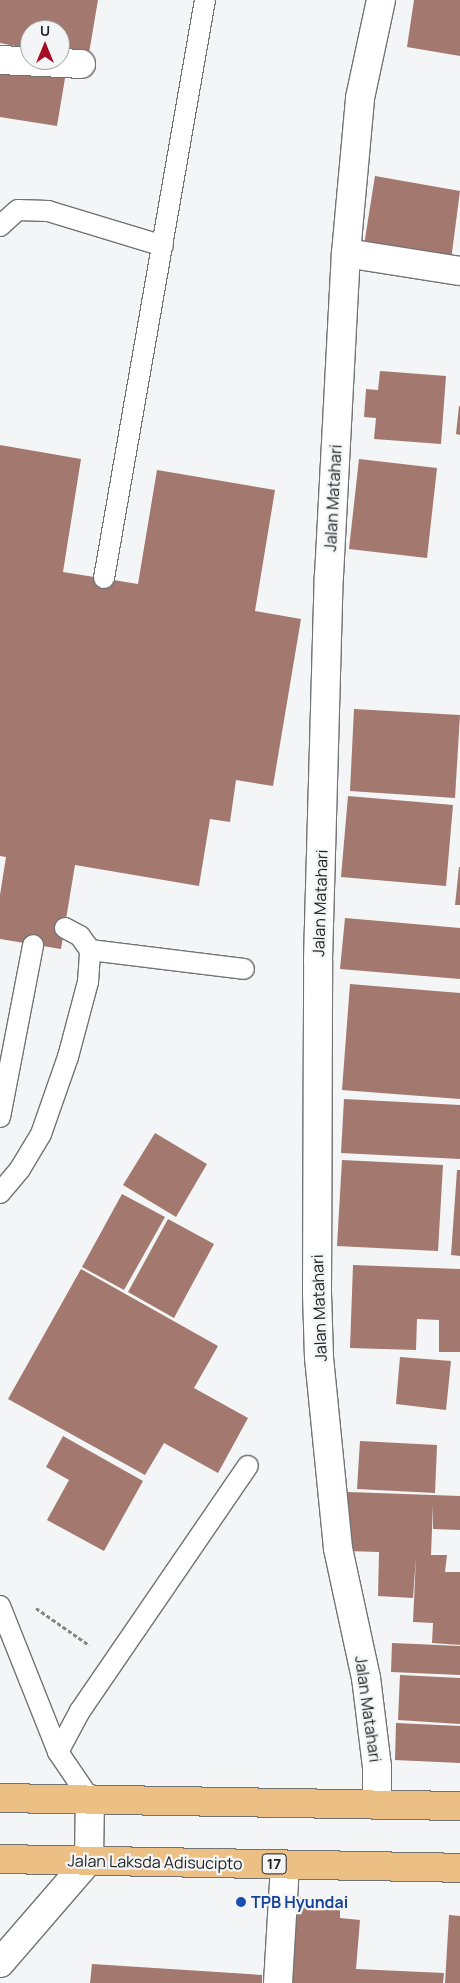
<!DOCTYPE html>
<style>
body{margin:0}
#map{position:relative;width:460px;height:1983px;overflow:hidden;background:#f4f5f6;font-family:Manrope,sans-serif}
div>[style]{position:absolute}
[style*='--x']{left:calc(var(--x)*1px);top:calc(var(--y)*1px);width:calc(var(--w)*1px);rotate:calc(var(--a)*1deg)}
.building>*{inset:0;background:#a3786e}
.path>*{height:3px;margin-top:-1.5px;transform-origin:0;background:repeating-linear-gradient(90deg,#858686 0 4px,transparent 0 6.5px)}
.roads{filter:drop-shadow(1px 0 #737374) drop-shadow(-1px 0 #737374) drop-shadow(0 1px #737374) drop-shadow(0 -1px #737374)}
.lane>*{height:20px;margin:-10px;padding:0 10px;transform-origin:10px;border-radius:10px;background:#fff}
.street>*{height:28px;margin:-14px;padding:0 14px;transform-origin:14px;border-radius:14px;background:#fff}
.highway>*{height:28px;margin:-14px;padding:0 14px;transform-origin:14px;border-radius:14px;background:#ecbf85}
.dots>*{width:14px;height:14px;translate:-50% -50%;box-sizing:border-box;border:2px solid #f4f5f6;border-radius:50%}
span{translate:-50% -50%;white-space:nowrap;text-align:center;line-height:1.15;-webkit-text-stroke:4.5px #f4f5f6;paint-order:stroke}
.shield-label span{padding:1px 4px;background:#f4f5f6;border:1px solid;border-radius:4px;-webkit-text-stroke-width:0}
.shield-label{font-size:15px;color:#212222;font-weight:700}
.street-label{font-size:16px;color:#212222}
.transit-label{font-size:16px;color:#164399;font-weight:700}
.left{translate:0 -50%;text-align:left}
.north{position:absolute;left:20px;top:20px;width:50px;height:50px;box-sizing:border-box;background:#f4f5f6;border:1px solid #a0a1a1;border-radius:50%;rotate:0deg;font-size:14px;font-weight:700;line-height:20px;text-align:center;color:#212222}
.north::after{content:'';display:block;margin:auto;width:18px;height:22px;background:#a60c24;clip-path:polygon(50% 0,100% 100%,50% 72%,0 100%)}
</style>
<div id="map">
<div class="building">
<div style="clip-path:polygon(0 0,98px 0,88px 59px,60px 54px,60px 30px,30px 30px,30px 49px,0 43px)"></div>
<div style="clip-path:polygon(414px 0,460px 0,460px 56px,407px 47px)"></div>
<div style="clip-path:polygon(0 68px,65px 78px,57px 126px,0 117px)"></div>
<div style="clip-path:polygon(375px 176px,460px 191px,451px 260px,364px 245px)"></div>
<div style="clip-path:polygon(380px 371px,446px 376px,441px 444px,374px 439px,376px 418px,364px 417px,366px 389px,378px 390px)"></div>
<div style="clip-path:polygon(459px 406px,460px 406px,460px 435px,456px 434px)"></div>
<div style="clip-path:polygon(0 445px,81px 459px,63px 572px,138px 584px,157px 470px,275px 490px,255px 611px,301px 619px,273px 786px,236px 780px,230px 822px,210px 819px,199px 886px,75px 865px,61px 949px,0 939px,0 895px,6px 857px,0 856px)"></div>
<div style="clip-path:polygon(359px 459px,437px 468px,427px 558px,349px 549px)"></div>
<div style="clip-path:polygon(354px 709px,460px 715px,455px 798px,350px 791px)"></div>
<div style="clip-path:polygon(348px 796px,453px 805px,446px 886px,341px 877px)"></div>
<div style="clip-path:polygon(459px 867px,460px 867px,460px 905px,455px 905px)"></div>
<div style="clip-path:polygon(345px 918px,460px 928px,460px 979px,340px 969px)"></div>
<div style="clip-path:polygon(350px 984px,460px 993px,460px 1099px,342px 1090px)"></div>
<div style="clip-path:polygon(344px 1099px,460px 1105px,460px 1159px,341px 1153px)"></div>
<div style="clip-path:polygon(155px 1133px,207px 1164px,176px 1217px,123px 1185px)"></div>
<div style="clip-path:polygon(342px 1160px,443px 1165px,438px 1251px,337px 1246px)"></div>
<div style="clip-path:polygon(457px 1170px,460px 1170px,460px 1256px,451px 1255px)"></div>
<div style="clip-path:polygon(122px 1194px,165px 1217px,124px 1290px,82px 1267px)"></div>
<div style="clip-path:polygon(168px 1219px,214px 1244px,174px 1318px,128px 1292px)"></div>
<div style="clip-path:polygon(353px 1265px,460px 1269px,460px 1352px,439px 1352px,439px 1320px,417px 1319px,416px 1350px,350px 1348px)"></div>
<div style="clip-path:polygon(81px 1269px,218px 1346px,194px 1388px,248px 1418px,218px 1473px,164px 1443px,145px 1475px,8px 1399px)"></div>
<div style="clip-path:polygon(400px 1357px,451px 1361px,446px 1410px,396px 1404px)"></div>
<div style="clip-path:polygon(63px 1436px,143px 1481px,104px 1551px,47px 1520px,69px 1480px,46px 1467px)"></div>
<div style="clip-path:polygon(360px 1441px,437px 1445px,435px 1493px,357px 1489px)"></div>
<div style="clip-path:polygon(348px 1492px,460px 1496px,460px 1530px,433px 1529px,433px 1504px,431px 1555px,447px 1555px,445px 1572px,460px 1572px,460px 1645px,432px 1643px,433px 1623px,413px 1622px,416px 1557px,413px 1598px,378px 1596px,379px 1552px,346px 1551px)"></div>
<div style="clip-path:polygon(392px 1643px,460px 1646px,460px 1675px,391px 1672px)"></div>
<div style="clip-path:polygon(400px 1675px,460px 1678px,460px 1724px,398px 1720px)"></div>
<div style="clip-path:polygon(396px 1723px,460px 1726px,460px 1763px,395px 1760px)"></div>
<div style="clip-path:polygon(294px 1897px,340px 1900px,340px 1918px,360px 1920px,356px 1969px,444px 1973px,443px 1983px,289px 1983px)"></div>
<div style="clip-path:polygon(449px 1915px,460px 1916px,460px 1983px,445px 1983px)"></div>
<div style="clip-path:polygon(92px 1964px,262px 1975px,262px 1983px,90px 1983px)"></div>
</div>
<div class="path">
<div style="--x:36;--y:1608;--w:65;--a:34.9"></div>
</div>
<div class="roads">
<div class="lane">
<div style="--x:0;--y:226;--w:24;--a:-42"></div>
<div style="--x:18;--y:210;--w:30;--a:2"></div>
<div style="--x:48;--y:211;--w:120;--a:16.9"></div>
<div style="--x:104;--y:578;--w:587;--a:-80.09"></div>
<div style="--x:90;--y:950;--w:155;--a:7"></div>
<div style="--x:0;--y:1117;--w:175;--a:-79.1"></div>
<div style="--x:0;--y:1193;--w:31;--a:-50"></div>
<div style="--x:20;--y:1169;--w:41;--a:-59"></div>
<div style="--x:41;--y:1134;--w:82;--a:-70.7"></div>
<div style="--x:68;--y:1057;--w:78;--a:-75.1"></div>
<div style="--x:88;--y:982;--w:32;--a:-86"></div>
<div style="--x:90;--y:950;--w:17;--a:-126"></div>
<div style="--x:80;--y:936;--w:17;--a:-152"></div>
<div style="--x:0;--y:1606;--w:157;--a:68.3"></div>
<div style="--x:58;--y:1752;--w:57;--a:55.8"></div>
<div style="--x:58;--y:1752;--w:47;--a:-61.8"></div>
<div style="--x:80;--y:1711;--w:297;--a:-55.6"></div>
</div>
<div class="street">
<div style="--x:0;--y:60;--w:81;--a:2.8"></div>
<div style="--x:346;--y:253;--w:115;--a:9"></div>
<div style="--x:377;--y:1805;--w:38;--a:-90"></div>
<div style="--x:377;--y:1767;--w:90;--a:-97"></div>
<div style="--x:366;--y:1678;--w:133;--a:-102.2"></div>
<div style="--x:338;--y:1548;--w:192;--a:-95.7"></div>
<div style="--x:319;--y:1357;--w:65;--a:-91.8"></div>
<div style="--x:317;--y:1292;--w:332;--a:-89.8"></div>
<div style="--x:318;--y:960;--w:384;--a:-88.4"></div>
<div style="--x:329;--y:576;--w:323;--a:-87"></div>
<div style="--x:346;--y:253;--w:156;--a:-84.8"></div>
<div style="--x:360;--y:98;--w:100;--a:-77.9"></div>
<div style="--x:0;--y:1963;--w:136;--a:-49.2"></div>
<div style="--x:89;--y:1860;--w:61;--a:-89.1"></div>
<div style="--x:278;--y:1983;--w:118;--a:-86.6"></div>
</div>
<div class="highway">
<div style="--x:0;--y:1798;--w:460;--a:1"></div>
<div style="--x:0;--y:1859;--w:460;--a:1.1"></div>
</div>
</div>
<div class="dots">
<div style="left:241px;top:1902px;background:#1a4fb4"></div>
</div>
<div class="shield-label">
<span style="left:274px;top:1864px">17</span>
</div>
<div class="street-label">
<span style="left:333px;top:498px;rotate:-87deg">Jalan Matahari</span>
<span style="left:320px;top:903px;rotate:-88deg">Jalan Matahari</span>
<span style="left:319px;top:1308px;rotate:-92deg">Jalan Matahari</span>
<span style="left:368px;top:1709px;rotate:82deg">Jalan Matahari</span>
<span style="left:155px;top:1862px;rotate:1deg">Jalan Laksda Adisucipto</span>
</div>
<div class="transit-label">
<span class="left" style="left:251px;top:1902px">TPB Hyundai</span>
</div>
<div class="north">U</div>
</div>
